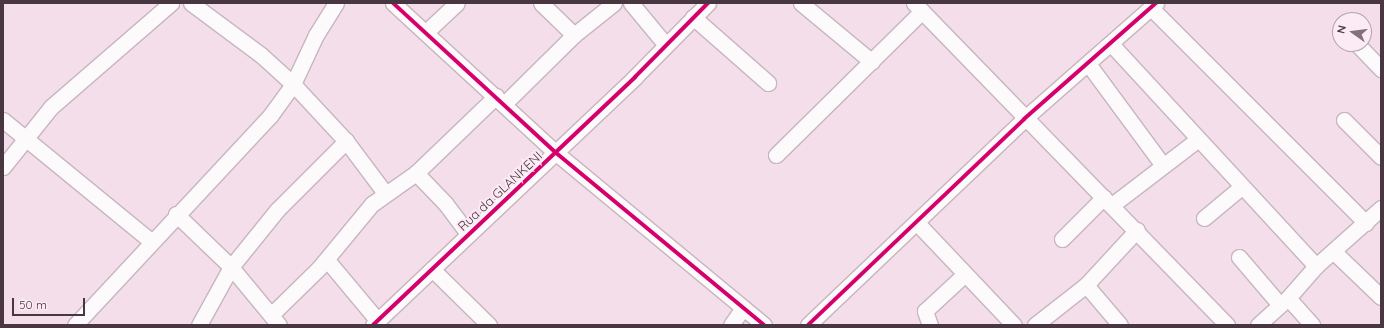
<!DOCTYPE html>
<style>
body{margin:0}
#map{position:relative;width:1384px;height:328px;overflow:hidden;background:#f3deea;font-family:Quicksand,sans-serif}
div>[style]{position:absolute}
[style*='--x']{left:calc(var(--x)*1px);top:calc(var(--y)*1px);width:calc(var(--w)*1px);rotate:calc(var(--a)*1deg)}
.roads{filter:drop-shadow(1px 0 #c7b5c0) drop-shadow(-1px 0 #c7b5c0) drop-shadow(0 1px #c7b5c0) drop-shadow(0 -1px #c7b5c0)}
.minor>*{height:15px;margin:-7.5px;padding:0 7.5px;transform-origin:7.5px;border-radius:7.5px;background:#fdfafc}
.cycleway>*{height:4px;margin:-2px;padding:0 2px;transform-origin:2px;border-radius:2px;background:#d6006c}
span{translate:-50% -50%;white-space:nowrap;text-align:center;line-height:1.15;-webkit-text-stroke:4px #fceaf4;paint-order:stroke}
.street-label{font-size:13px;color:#483641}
.frame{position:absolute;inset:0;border:4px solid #483641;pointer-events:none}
.north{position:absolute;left:1332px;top:12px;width:40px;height:40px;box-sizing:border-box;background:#fceaf4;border:1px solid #b4a2ac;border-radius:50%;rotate:284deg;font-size:11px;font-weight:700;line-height:16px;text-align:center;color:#483641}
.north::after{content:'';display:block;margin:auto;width:14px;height:18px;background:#84717c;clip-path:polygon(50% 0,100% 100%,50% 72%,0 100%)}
.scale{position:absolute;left:12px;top:298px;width:73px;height:18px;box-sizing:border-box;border:2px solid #483641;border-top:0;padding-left:5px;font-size:12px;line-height:14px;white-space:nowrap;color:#483641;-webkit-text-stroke:3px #fceaf4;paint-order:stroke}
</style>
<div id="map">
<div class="roads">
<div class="minor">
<div style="--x:191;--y:3;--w:87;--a:36.6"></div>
<div style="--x:261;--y:55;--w:43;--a:42.2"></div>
<div style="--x:293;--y:84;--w:78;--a:47.1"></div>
<div style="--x:346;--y:141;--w:65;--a:53.1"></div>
<div style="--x:393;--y:3;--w:220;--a:42.6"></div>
<div style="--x:555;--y:152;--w:271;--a:39.6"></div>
<div style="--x:541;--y:3;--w:46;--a:44.1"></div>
<div style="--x:631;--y:3;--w:53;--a:50.3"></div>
<div style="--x:801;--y:3;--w:92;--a:39.7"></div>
<div style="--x:914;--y:3;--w:449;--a:45.8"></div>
<div style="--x:1151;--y:8;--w:304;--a:45"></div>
<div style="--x:693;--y:17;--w:100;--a:41.3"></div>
<div style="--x:426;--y:32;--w:42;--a:-43.1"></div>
<div style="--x:1357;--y:44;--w:35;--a:46"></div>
<div style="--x:1112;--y:45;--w:301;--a:47.3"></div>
<div style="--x:1089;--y:65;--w:123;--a:53.6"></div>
<div style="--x:504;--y:104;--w:98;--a:-44.6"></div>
<div style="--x:574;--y:35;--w:51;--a:-38.7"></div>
<div style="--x:3;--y:120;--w:191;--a:39.3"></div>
<div style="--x:1344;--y:120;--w:52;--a:45"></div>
<div style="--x:776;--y:155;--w:205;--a:-44.6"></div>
<div style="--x:3;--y:167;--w:77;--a:-51.3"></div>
<div style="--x:51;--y:107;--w:159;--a:-40.9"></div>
<div style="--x:416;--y:173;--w:42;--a:46"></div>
<div style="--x:445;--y:203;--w:39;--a:53"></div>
<div style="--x:1112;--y:205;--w:107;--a:-37.4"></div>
<div style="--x:176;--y:214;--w:76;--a:43.9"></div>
<div style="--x:231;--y:267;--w:75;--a:50.4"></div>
<div style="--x:1204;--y:218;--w:47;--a:-39.8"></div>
<div style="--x:918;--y:224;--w:139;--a:46.5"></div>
<div style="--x:1062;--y:239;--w:59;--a:-45"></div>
<div style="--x:1334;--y:252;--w:65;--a:43.8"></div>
<div style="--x:1239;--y:257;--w:63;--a:49.5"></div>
<div style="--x:327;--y:260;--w:80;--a:50.1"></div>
<div style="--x:432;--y:269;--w:80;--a:44.5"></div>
<div style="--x:1086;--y:285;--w:52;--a:49.6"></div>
<div style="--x:1288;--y:298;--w:36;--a:48"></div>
<div style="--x:271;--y:315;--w:67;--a:-44.4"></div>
<div style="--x:319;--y:268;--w:83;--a:-50.4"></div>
<div style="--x:372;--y:204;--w:54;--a:-35.2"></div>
<div style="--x:416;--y:173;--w:111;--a:-43.9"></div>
<div style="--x:75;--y:325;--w:286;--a:-47"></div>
<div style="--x:270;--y:116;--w:39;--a:-54"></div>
<div style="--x:293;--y:84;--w:54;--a:-64.9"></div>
<div style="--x:316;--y:35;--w:38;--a:-58"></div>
<div style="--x:199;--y:325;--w:66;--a:-61.1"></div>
<div style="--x:231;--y:267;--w:73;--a:-51.1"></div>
<div style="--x:277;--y:210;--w:98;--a:-45"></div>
<div style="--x:373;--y:325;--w:361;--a:-43.4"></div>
<div style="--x:635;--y:77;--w:104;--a:-45.4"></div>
<div style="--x:731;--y:325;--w:21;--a:-55"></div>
<div style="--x:808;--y:325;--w:298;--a:-43.6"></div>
<div style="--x:1024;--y:119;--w:176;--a:-41.3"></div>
<div style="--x:930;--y:325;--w:15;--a:-110"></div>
<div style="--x:925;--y:311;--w:54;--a:-42.8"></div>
<div style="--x:1035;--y:325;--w:65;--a:-38.1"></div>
<div style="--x:1086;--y:285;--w:75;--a:-47.2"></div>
<div style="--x:1258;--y:325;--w:40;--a:-42"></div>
<div style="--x:1288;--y:298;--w:43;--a:-48.8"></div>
<div style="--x:1316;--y:266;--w:87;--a:-41.7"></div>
</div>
</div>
<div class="cycleway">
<div style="--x:393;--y:3;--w:220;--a:42.6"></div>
<div style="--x:555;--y:152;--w:271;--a:39.6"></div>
<div style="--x:373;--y:325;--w:361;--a:-43.4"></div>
<div style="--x:635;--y:77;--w:104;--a:-45.4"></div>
<div style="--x:808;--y:325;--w:298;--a:-43.6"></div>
<div style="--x:1024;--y:119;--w:176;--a:-41.3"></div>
</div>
<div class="street-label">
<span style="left:500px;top:191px;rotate:-43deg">Rua da GLANKENI</span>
</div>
<div class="frame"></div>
<div class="north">N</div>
<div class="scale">50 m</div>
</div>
